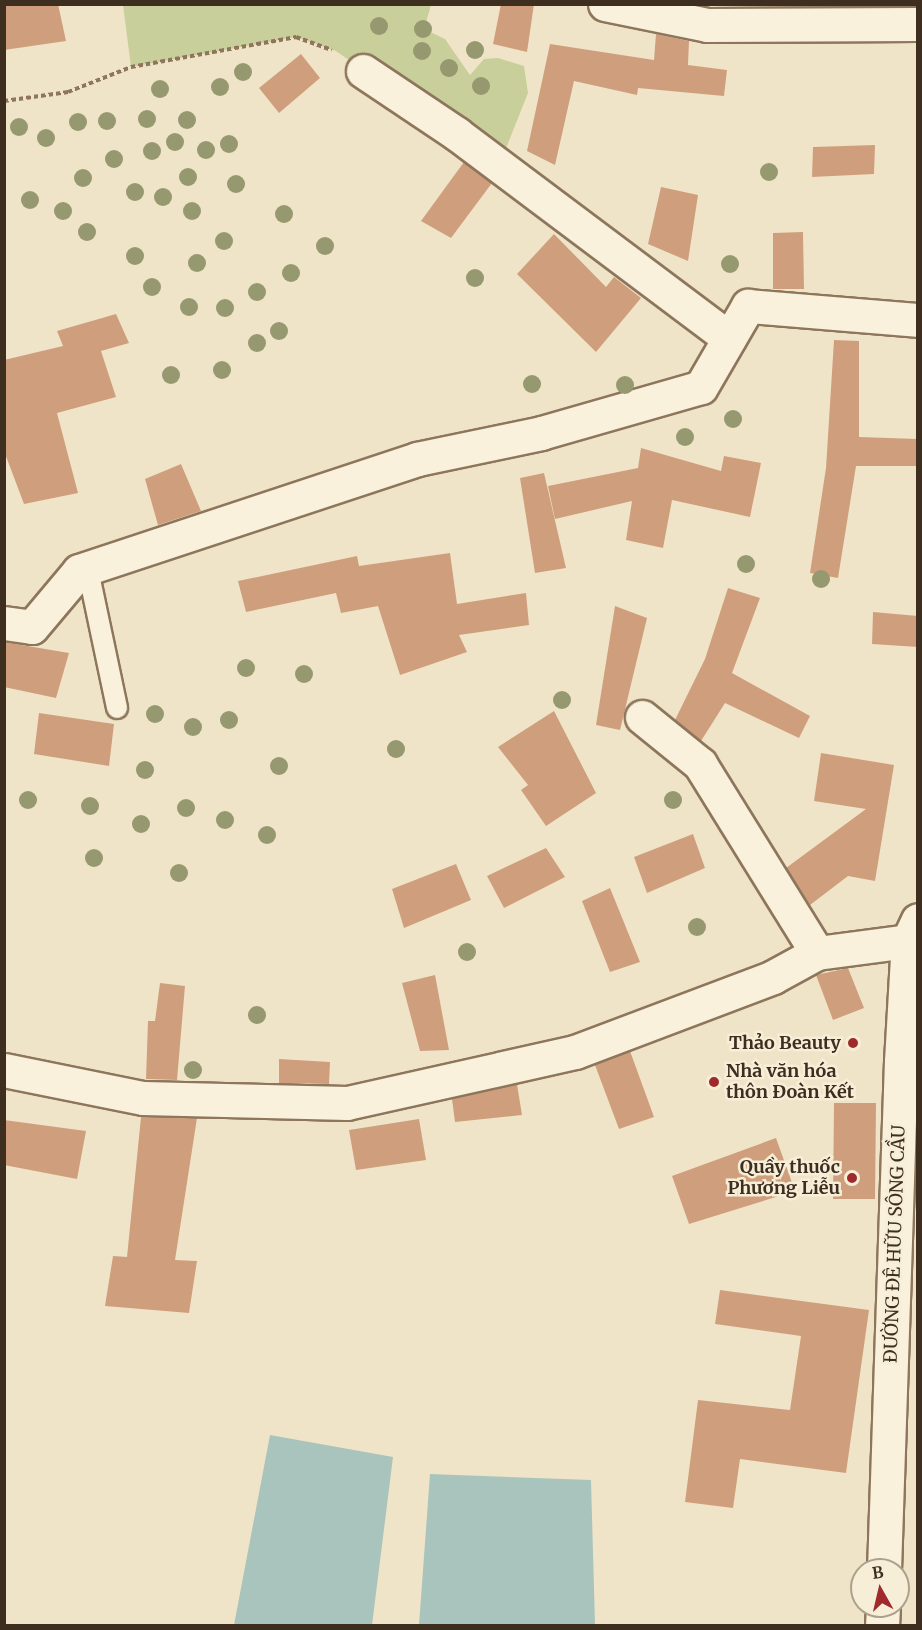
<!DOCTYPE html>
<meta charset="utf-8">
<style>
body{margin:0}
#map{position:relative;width:922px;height:1630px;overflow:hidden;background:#f0e4c8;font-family:Merriweather,serif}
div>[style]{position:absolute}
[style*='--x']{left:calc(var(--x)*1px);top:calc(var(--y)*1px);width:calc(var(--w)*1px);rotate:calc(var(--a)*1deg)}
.green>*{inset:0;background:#c9cf9b}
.water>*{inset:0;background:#a9c4bc}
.building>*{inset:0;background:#cf9f7d}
.path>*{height:4px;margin-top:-2px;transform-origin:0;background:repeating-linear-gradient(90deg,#8d765c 0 4.5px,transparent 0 7.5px)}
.roads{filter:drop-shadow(2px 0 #8d765c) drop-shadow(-2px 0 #8d765c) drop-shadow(0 2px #8d765c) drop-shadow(0 -2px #8d765c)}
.lane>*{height:20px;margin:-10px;padding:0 10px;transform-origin:10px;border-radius:10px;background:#faf1dc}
.street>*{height:33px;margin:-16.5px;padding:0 16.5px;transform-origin:16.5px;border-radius:16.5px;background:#faf1dc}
.secondary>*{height:33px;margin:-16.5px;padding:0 16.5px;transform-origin:16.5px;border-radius:16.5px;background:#faf1dc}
.trees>*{width:18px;height:18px;margin:-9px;border-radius:50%;background:#96986f}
.dots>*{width:16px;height:16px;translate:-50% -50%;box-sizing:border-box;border:3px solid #f7eed8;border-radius:50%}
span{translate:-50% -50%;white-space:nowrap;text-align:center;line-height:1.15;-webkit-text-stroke:5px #f7eed8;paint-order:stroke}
.poi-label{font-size:18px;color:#3d2e20;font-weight:700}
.right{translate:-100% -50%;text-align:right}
.left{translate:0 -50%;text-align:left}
.street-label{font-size:18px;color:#3d2e20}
.frame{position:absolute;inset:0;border:6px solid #3d2e20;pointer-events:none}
.north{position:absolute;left:850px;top:1558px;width:60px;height:60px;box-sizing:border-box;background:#f7eed8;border:2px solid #ada18e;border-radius:50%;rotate:352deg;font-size:16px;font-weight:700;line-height:24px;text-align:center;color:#3d2e20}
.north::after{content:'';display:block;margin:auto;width:21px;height:27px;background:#9e2a2b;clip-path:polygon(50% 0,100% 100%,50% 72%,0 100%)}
</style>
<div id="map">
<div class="green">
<div style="clip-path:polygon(123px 5px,431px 5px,424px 29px,445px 39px,470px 75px,484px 59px,498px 58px,524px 66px,528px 93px,499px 166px,336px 51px,296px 37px,131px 67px)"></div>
</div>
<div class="water">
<div style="clip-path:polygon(270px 1435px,393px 1457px,372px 1625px,234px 1625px)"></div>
<div style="clip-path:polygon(430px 1474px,591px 1480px,595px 1625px,419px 1625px)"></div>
</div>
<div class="building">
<div style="clip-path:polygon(4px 4px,58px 4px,66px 41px,4px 50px)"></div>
<div style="clip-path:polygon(501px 4px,534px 4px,527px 52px,493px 44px)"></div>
<div style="clip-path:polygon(656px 34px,689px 41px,688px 65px,727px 70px,724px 96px,638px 88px,637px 95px,574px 81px,555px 165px,527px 151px,550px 44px,654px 60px)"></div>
<div style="clip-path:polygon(301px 54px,320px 78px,279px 113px,259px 88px)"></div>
<div style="clip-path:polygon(875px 145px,874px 174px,812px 177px,813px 147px)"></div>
<div style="clip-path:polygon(464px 162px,492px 183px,451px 238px,421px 221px)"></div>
<div style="clip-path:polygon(661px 187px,698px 195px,688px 261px,648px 244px)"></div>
<div style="clip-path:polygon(803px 232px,804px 289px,773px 289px,773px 233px)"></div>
<div style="clip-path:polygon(554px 234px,606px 287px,614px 277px,641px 298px,596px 352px,517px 274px)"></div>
<div style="clip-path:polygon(116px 314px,129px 343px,101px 351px,116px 397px,57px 413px,78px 493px,24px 504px,4px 451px,4px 360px,63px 346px,57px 331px)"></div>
<div style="clip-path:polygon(834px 340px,859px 341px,859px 437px,918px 439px,918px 466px,856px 466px,838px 578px,810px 573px,826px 468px)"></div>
<div style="clip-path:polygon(641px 448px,721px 471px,724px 456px,761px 463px,750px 517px,672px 500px,663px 548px,626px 540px,632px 501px,555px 519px,548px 486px,638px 468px)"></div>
<div style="clip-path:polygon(181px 464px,201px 511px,158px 525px,145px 479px)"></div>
<div style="clip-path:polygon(544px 473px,566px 568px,535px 573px,520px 478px)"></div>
<div style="clip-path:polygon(450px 553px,457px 604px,526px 593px,529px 625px,459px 635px,467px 652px,400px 675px,378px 606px,341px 613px,336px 593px,246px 612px,238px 581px,357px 556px,359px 566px)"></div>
<div style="clip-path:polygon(728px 588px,760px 598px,732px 673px,810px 716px,799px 738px,725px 703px,701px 741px,675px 720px,705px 659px)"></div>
<div style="clip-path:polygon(615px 606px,647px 618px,620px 730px,596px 725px)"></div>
<div style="clip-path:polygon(873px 612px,918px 616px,918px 647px,872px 644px)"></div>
<div style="clip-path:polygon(4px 642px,69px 653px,56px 698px,4px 687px)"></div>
<div style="clip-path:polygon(554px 711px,596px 793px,546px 826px,521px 790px,528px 785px,498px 747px)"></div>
<div style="clip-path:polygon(39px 713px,114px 724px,109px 766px,34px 754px)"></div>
<div style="clip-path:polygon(821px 753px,894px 765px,875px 881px,848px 876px,810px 905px,786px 868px,866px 809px,814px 801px)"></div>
<div style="clip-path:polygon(693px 834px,705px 868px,647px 893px,634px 857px)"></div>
<div style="clip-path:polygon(546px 848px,565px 877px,504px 908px,487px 876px)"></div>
<div style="clip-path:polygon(456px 864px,471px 900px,404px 928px,392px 889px)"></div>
<div style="clip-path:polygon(610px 888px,640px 962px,610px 972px,582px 901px)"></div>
<div style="clip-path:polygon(848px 968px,864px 1008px,833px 1020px,816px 975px)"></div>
<div style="clip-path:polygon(435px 975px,449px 1050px,420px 1051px,402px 983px)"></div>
<div style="clip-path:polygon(160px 983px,185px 986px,177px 1080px,146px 1079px,148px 1021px,155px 1021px)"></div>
<div style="clip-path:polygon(630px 1051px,654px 1117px,619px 1129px,595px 1065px)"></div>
<div style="clip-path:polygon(279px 1059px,330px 1062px,329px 1084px,279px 1083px)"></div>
<div style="clip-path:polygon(517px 1084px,522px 1115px,455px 1122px,452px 1099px)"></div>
<div style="clip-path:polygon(834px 1103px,876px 1103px,875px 1199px,833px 1199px)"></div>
<div style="clip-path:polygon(141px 1117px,197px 1118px,175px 1260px,197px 1261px,189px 1313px,105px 1306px,113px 1256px,127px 1257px)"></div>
<div style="clip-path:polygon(419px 1119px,426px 1160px,356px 1170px,349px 1130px)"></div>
<div style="clip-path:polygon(4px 1120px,86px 1131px,77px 1179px,4px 1165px)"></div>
<div style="clip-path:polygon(776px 1138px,795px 1191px,689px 1224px,672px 1176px)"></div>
<div style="clip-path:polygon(720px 1290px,869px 1310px,846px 1473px,740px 1459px,733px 1508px,685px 1502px,698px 1400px,790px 1410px,801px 1336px,715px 1324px)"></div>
</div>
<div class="path">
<div style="--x:4;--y:101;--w:65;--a:-8"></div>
<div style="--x:68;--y:92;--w:68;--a:-21.6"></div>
<div style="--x:131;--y:67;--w:168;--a:-10.3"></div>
<div style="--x:296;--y:37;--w:38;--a:20"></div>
</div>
<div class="roads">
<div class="lane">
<div style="--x:88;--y:570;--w:141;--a:78.1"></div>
</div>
<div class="street">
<div style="--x:605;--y:4;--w:104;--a:11.6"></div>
<div style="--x:707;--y:25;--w:211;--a:-0.3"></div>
<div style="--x:363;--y:71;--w:113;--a:33.8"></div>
<div style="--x:457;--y:134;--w:340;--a:36.9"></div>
<div style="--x:4;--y:623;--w:28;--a:8"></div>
<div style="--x:32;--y:627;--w:73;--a:-50"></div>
<div style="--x:79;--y:571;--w:356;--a:-18.3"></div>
<div style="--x:417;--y:459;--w:127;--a:-11.8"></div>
<div style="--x:541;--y:433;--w:166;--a:-16"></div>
<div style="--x:701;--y:387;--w:94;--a:-59.9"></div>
<div style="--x:748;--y:306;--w:171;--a:4.7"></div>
<div style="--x:642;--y:717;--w:75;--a:39"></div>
<div style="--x:700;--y:764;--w:222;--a:58.2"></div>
<div style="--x:4;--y:1070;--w:142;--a:11.4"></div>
<div style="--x:143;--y:1098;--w:204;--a:1.4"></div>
<div style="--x:347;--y:1103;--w:234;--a:-12.6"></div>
<div style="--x:575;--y:1052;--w:212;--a:-20.7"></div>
<div style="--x:773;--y:977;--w:50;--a:-28.6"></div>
<div style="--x:817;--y:953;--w:92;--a:-7.5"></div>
</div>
<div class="secondary">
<div style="--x:884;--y:1570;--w:509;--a:-88.09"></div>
<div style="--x:901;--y:1061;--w:120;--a:-86.7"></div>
<div style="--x:908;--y:941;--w:23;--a:-65"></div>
<div style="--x:882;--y:1626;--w:20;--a:-87"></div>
</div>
</div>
<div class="trees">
<div style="left:379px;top:26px"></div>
<div style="left:423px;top:29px"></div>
<div style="left:475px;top:50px"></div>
<div style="left:422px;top:51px"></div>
<div style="left:449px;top:68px"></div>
<div style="left:243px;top:72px"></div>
<div style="left:481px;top:86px"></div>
<div style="left:220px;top:87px"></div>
<div style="left:160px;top:89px"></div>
<div style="left:147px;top:119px"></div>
<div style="left:187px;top:120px"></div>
<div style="left:107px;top:121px"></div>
<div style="left:78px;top:122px"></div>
<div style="left:19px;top:127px"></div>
<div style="left:46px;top:138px"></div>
<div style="left:175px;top:142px"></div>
<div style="left:229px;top:144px"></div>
<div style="left:206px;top:150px"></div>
<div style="left:152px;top:151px"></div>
<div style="left:114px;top:159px"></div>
<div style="left:769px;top:172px"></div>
<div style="left:188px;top:177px"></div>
<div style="left:83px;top:178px"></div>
<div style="left:236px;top:184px"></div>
<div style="left:135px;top:192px"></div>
<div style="left:163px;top:197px"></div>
<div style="left:30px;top:200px"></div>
<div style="left:63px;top:211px"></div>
<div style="left:192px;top:211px"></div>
<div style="left:284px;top:214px"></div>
<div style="left:87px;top:232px"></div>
<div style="left:224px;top:241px"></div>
<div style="left:325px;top:246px"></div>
<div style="left:135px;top:256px"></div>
<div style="left:197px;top:263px"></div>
<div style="left:730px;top:264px"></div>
<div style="left:291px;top:273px"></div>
<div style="left:475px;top:278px"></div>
<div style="left:152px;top:287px"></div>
<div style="left:257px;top:292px"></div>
<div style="left:189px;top:307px"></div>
<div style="left:225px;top:308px"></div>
<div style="left:279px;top:331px"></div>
<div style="left:257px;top:343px"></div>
<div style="left:222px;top:370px"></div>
<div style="left:171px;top:375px"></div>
<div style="left:532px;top:384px"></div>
<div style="left:625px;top:385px"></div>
<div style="left:733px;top:419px"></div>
<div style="left:685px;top:437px"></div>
<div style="left:746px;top:564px"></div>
<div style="left:821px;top:579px"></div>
<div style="left:246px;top:668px"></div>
<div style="left:304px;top:674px"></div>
<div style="left:562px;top:700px"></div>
<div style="left:155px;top:714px"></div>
<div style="left:229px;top:720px"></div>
<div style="left:193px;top:727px"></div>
<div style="left:396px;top:749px"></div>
<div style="left:279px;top:766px"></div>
<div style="left:145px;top:770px"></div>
<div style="left:28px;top:800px"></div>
<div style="left:673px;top:800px"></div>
<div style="left:90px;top:806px"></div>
<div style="left:186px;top:808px"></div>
<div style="left:225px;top:820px"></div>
<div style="left:141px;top:824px"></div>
<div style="left:267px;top:835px"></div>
<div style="left:94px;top:858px"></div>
<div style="left:179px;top:873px"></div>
<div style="left:697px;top:927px"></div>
<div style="left:467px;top:952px"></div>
<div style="left:257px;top:1015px"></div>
<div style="left:193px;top:1070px"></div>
</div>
<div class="dots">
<div style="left:853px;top:1043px;background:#9e2a2b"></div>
<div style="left:714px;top:1082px;background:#9e2a2b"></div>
<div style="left:852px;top:1178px;background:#9e2a2b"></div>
</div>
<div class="poi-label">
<span class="right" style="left:841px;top:1043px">Thảo Beauty</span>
<span class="left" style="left:726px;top:1082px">Nhà văn hóa<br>thôn Đoàn Kết</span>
<span class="right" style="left:840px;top:1178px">Quầy thuốc<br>Phương Liễu</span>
</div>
<div class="street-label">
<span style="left:895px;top:1244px;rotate:-88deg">ĐƯỜNG ĐÊ HỮU SÔNG CẦU</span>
</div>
<div class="frame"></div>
<div class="north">B</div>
</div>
